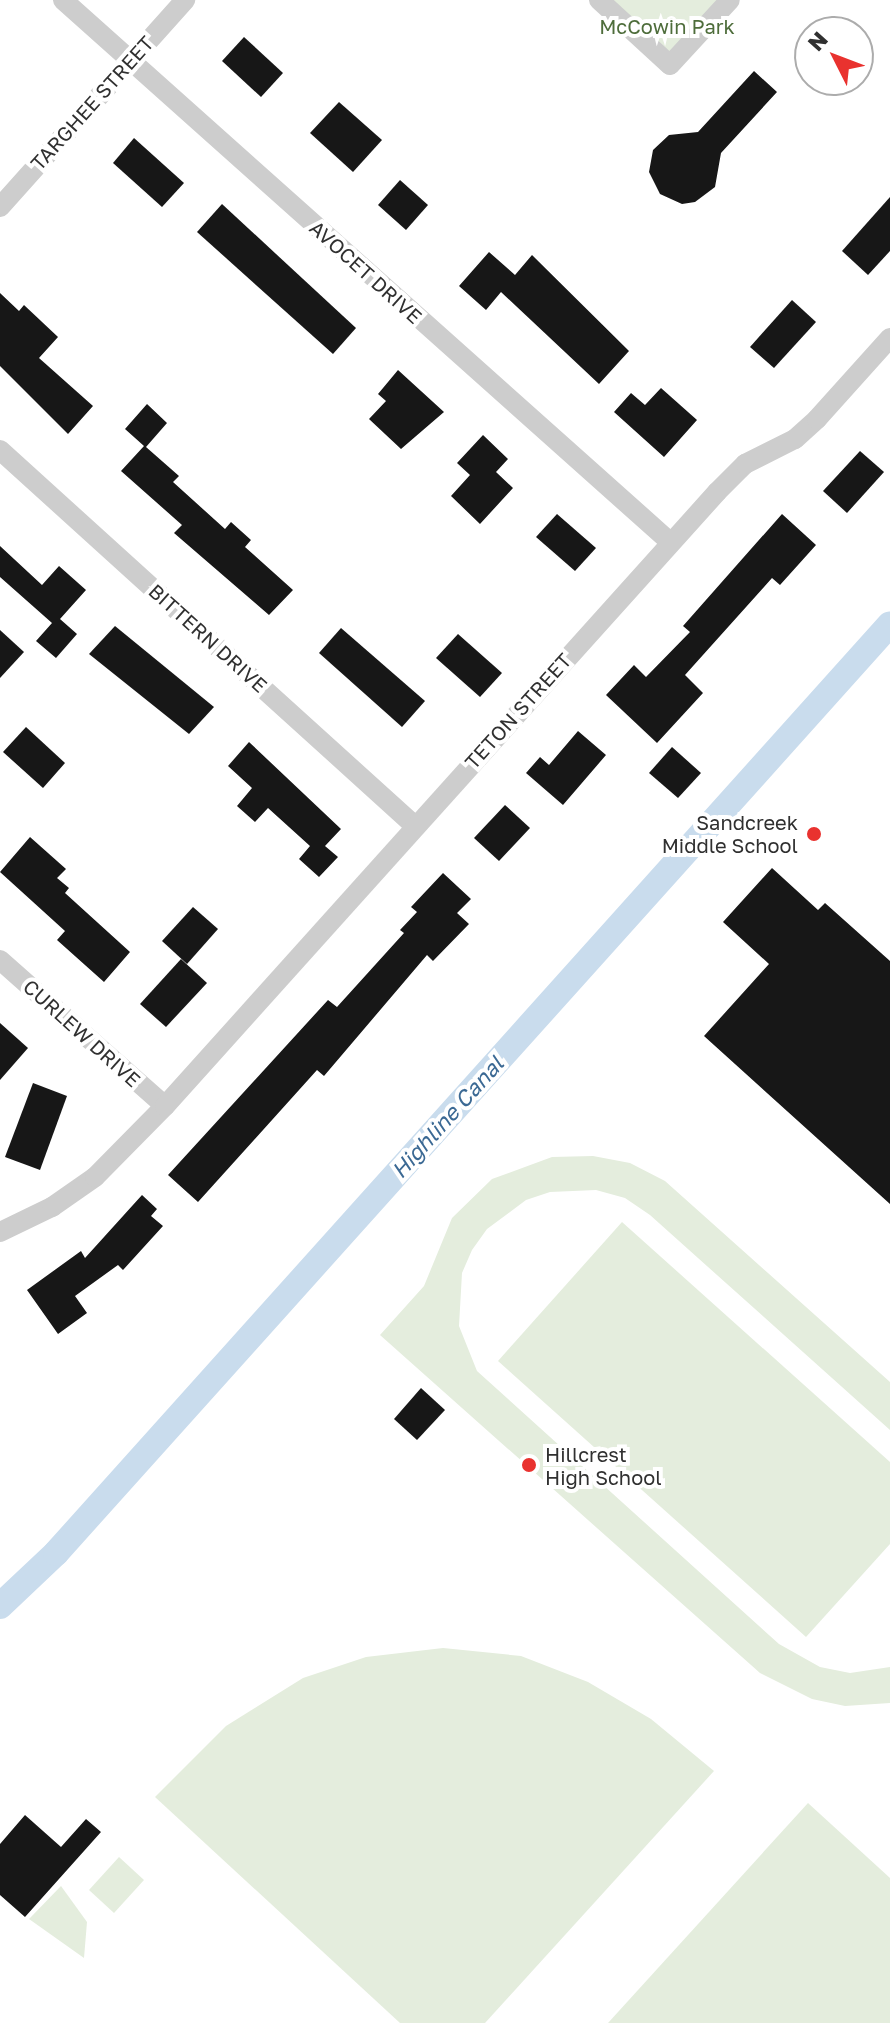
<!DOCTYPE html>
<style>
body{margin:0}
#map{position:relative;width:890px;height:2023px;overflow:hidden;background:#fff;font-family:"Golos Text",sans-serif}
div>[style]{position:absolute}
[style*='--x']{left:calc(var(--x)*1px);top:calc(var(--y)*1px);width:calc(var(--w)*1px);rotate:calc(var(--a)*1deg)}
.green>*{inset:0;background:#e4eddd}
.canal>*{height:26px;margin:-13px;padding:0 13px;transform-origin:13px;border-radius:13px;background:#c9dced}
.building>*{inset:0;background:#171717}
.minor>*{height:20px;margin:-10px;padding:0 10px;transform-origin:10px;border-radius:10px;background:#cdcdcd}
.dots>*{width:22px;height:22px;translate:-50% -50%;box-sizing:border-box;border:4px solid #fff;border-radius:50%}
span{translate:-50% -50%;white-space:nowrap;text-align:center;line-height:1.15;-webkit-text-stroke:8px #fff;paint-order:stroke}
.park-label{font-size:20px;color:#4e6d3b}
.street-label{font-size:20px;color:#303030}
.poi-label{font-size:20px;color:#303030}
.right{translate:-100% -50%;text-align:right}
.left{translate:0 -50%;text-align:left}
.water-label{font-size:22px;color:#3b6994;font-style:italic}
.north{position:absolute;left:794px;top:16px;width:80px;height:80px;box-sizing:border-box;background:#fff;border:2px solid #acacac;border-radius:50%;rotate:312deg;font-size:22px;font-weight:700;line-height:32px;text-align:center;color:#303030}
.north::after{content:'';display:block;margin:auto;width:28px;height:36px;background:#e9322f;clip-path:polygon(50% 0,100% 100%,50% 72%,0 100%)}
</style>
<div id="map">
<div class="green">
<div style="clip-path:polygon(599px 0,730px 0,670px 65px)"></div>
<div style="clip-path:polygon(593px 1156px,630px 1163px,665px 1181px,890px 1382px,890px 1430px,650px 1215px,625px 1198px,596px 1190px,550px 1192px,526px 1200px,487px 1229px,472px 1250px,462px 1273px,459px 1326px,477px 1371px,779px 1644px,820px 1667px,850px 1673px,890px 1667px,890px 1703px,845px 1706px,812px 1699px,760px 1673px,380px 1335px,424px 1286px,452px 1218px,492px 1179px,552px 1157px)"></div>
<div style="clip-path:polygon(622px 1222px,890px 1462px,890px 1544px,806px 1637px,498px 1361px)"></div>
<div style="clip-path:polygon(443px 1648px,521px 1656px,588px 1682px,651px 1719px,714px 1771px,485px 2023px,400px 2023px,155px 1797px,226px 1726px,303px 1678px,366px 1657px)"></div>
<div style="clip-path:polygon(808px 1803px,890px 1878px,890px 2023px,608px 2023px)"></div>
<div style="clip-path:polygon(119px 1857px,144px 1880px,114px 1913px,89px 1890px)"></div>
<div style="clip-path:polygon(61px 1886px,87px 1922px,84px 1958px,29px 1919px)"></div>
</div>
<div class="canal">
<div style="--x:0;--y:1606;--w:77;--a:-43.4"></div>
<div style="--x:56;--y:1553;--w:1248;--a:-48.08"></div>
</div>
<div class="building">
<div style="clip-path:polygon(244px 37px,283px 73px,261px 97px,222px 61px)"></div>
<div style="clip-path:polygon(754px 71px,777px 92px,721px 153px,715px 187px,695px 202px,682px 204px,660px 194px,649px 172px,653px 150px,669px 135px,698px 132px)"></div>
<div style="clip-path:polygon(339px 102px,382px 140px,353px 172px,310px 133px)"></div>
<div style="clip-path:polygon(134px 138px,184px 183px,162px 207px,113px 163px)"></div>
<div style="clip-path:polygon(400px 180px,428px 205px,406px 230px,378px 205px)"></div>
<div style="clip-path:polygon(890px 197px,890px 251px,868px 275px,842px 251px)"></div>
<div style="clip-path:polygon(222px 204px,356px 328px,333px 354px,197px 232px)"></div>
<div style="clip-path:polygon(489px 252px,515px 275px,532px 255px,629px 351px,599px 384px,501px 292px,486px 310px,459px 286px)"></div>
<div style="clip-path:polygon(0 293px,19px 311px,24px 305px,58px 337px,39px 358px,93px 406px,68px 434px,0 366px)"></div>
<div style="clip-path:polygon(792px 300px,816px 322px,774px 368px,750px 347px)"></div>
<div style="clip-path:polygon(398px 370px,444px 412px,401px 449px,369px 419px,386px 401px,378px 394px)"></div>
<div style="clip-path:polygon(661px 388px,697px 420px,664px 457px,614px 412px,631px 393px,645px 405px)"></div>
<div style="clip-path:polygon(147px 404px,167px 423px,146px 447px,179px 476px,173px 482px,225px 529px,231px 522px,251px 540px,245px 547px,293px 590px,269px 615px,174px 533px,182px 525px,121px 471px,144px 446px,125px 429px)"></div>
<div style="clip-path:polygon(483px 435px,508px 459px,496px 472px,513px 488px,480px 524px,451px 496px,470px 475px,457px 463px)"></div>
<div style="clip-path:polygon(860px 451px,884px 472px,847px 513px,823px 491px)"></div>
<div style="clip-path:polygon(557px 514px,596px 548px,575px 571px,536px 537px)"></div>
<div style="clip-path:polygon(782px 514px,816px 545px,780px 585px,772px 578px,685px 675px,703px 693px,657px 743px,606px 695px,634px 665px,646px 677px,690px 632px,683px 626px)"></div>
<div style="clip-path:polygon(0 546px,42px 585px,59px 566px,86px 590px,60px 619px,77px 634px,56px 658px,36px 641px,52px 623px,0 577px)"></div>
<div style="clip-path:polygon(115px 626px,214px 707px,189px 734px,89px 654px)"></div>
<div style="clip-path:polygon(341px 628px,425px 701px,402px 727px,319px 653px)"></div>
<div style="clip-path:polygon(0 630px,24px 652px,0 678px)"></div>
<div style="clip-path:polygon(458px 634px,502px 673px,480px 697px,436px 658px)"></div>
<div style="clip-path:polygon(26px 727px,65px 763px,43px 788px,3px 752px)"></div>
<div style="clip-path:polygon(578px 731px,606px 755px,563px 805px,526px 773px,540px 757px,549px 765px)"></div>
<div style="clip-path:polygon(249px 742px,341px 829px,325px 846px,338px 857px,319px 877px,299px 859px,310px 846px,268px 808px,255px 822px,237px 806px,252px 788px,228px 766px)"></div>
<div style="clip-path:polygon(672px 747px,701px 773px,678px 798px,649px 773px)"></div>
<div style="clip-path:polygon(505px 805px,530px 828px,499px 861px,474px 838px)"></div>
<div style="clip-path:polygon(30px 837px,66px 869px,57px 878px,69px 888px,65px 893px,130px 952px,104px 982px,57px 940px,65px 931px,0 872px)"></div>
<div style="clip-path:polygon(772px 868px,818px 910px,825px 903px,890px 961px,890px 1204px,704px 1036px,769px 964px,723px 922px)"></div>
<div style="clip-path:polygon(443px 873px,471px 899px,457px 913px,469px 924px,433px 961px,427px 955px,324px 1076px,317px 1070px,198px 1202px,168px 1175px,328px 1000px,337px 1007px,404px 933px,400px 930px,417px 912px,411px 907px)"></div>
<div style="clip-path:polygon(193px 907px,218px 929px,187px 964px,162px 941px)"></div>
<div style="clip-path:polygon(181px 959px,207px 983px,166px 1027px,140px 1004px)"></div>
<div style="clip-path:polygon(0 1023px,28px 1048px,0 1080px)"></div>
<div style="clip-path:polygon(33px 1083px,67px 1096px,40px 1170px,5px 1157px)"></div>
<div style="clip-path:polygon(142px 1195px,157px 1209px,151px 1216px,163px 1226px,123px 1270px,118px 1265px,75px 1296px,87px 1313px,58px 1334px,27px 1290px,81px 1251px,85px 1258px)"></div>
<div style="clip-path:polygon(421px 1388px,445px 1410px,417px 1440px,394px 1419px)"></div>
<div style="clip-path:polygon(25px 1815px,61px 1847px,86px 1819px,101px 1832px,25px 1917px,0 1895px,0 1844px)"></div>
</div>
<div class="minor">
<div style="--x:63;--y:0;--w:814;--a:41.76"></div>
<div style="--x:599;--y:0;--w:96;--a:42.5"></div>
<div style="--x:670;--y:65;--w:88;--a:-47.3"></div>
<div style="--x:0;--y:207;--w:278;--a:-48.2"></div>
<div style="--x:0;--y:450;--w:560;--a:42.18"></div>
<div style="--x:0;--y:960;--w:220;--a:41.5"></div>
<div style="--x:0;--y:1232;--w:58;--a:-25.7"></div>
<div style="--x:52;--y:1207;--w:52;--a:-34.9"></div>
<div style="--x:95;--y:1177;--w:100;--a:-45.4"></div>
<div style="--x:165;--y:1106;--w:826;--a:-48.04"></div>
<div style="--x:717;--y:492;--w:40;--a:-45"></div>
<div style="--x:745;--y:464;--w:56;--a:-26.6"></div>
<div style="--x:795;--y:439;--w:30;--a:-42"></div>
<div style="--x:817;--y:419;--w:109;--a:-48"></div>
</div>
<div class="dots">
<div style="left:814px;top:834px;background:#e9322f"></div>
<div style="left:529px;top:1465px;background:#e9322f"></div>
</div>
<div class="park-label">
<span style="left:667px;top:26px">McCowin Park</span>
</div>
<div class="street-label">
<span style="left:92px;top:103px;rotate:-48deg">TARGHEE STREET</span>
<span style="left:366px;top:272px;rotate:42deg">AVOCET DRIVE</span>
<span style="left:208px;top:638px;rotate:42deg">BITTERN DRIVE</span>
<span style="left:518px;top:711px;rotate:-48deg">TETON STREET</span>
<span style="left:82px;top:1033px;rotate:42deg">CURLEW DRIVE</span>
</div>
<div class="poi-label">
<span class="right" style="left:798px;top:834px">Sandcreek<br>Middle School</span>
<span class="left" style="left:545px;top:1466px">Hillcrest<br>High School</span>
</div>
<div class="water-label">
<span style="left:447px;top:1117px;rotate:-48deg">Highline Canal</span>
</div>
<div class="north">N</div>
</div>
